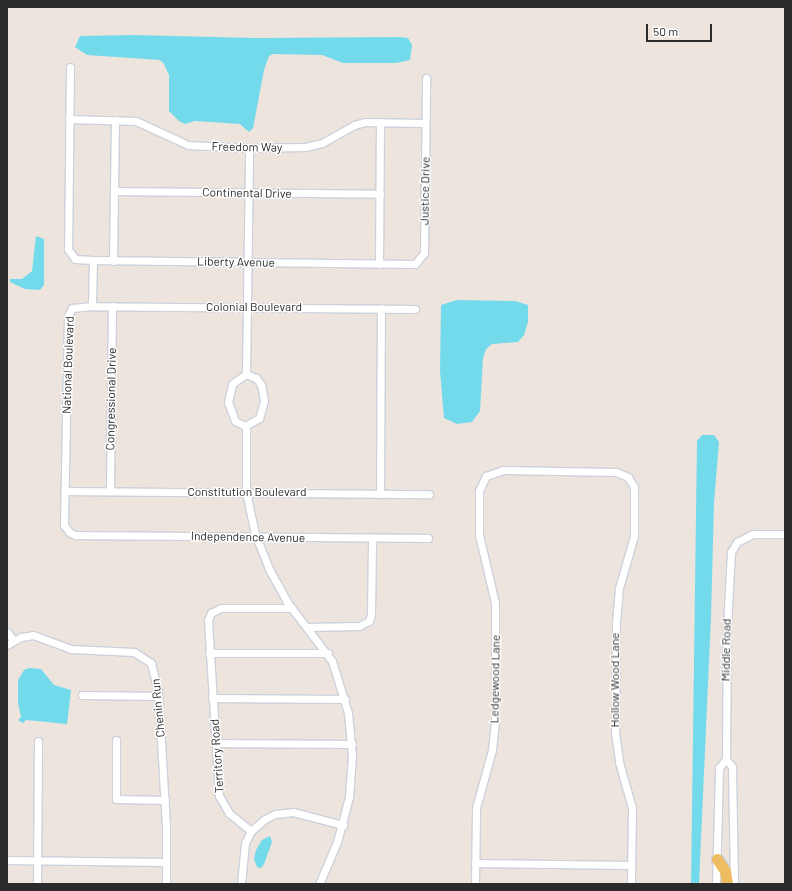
<!DOCTYPE html>
<style>
body{margin:0}
#map{position:relative;width:792px;height:891px;overflow:hidden;background:#ece4dd;font-family:Barlow,sans-serif}
div>[style]{position:absolute}
[style*='--x']{left:calc(var(--x)*1px);top:calc(var(--y)*1px);width:calc(var(--w)*1px);rotate:calc(var(--a)*1deg)}
.water>*{inset:0;background:#73daec}
.roads{filter:drop-shadow(1px 0 #ccd1dc) drop-shadow(-1px 0 #ccd1dc) drop-shadow(0 1px #ccd1dc) drop-shadow(0 -1px #ccd1dc)}
.street>*{height:7px;margin:-3.5px;padding:0 3.5px;transform-origin:3.5px;border-radius:3.5px;background:#fff}
.primary>*{height:11px;margin:-5.5px;padding:0 5.5px;transform-origin:5.5px;border-radius:5.5px;background:#eebd61}
span{translate:-50% -50%;white-space:nowrap;text-align:center;line-height:1.15;-webkit-text-stroke:3px #fff;paint-order:stroke}
.street-label{font-size:12px;color:#2b2b2b}
.frame{position:absolute;inset:0;border:8px solid #2b2b2b;pointer-events:none}
.scale{position:absolute;left:646px;top:24px;width:66px;height:18px;box-sizing:border-box;border:2px solid #2b2b2b;border-top:0;padding-left:5px;font-size:12px;line-height:14px;white-space:nowrap;color:#2b2b2b;-webkit-text-stroke:3px #fff;paint-order:stroke}
</style>
<div id="map">
<div class="water">
<div style="clip-path:polygon(133px 35px,259px 38px,399px 37px,408px 38px,412px 45px,410px 60px,396px 63px,343px 63px,322px 55px,273px 54px,269px 56px,264px 70px,253px 128px,249px 132px,240px 124px,195px 121px,185px 124px,179px 121px,169px 111px,169px 75px,164px 64px,160px 60px,87px 55px,75px 47px,80px 36px)"></div>
<div style="clip-path:polygon(36px 236px,44px 239px,44px 285px,40px 290px,25px 289px,10px 282px,10px 279px,22px 279px,32px 271px)"></div>
<div style="clip-path:polygon(457px 300px,515px 301px,528px 305px,528px 322px,524px 335px,518px 342px,492px 344px,486px 349px,483px 358px,480px 411px,472px 422px,457px 424px,444px 418px,440px 371px,441px 305px)"></div>
<div style="clip-path:polygon(702px 435px,714px 435px,719px 442px,714px 503px,711px 617px,699px 884px,691px 884px,697px 441px)"></div>
<div style="clip-path:polygon(29px 668px,41px 669px,54px 685px,71px 690px,67px 724px,26px 720px,23px 723px,18px 720px,21px 717px,18px 703px,18px 680px,24px 670px)"></div>
<div style="clip-path:polygon(270px 836px,272px 842px,264px 864px,261px 868px,257px 867px,254px 859px,256px 850px,262px 840px)"></div>
</div>
<div class="roads">
<div class="street">
<div style="--x:70;--y:67;--w:182;--a:90.6"></div>
<div style="--x:68;--y:249;--w:12;--a:55"></div>
<div style="--x:75;--y:259;--w:18;--a:3"></div>
<div style="--x:93;--y:260;--w:322;--a:0.7"></div>
<div style="--x:415;--y:264;--w:14;--a:-51"></div>
<div style="--x:424;--y:253;--w:175;--a:-89.3"></div>
<div style="--x:69;--y:119;--w:67;--a:1.7"></div>
<div style="--x:136;--y:121;--w:57;--a:24.8"></div>
<div style="--x:188;--y:145;--w:61;--a:2.8"></div>
<div style="--x:249;--y:148;--w:56;--a:-1"></div>
<div style="--x:305;--y:147;--w:17;--a:-13"></div>
<div style="--x:322;--y:143;--w:37;--a:-29"></div>
<div style="--x:354;--y:125;--w:11;--a:-15"></div>
<div style="--x:365;--y:122;--w:60;--a:1"></div>
<div style="--x:114;--y:191;--w:266;--a:0.6"></div>
<div style="--x:113;--y:261;--w:141;--a:-89.2"></div>
<div style="--x:379;--y:264;--w:142;--a:-89.6"></div>
<div style="--x:92;--y:306;--w:46;--a:-88.8"></div>
<div style="--x:415;--y:309;--w:323;--a:-179.5"></div>
<div style="--x:92;--y:306;--w:20;--a:174"></div>
<div style="--x:72;--y:308;--w:9;--a:117"></div>
<div style="--x:68;--y:316;--w:209;--a:91.1"></div>
<div style="--x:64;--y:525;--w:9;--a:54"></div>
<div style="--x:69;--y:532;--w:7;--a:27"></div>
<div style="--x:75;--y:535;--w:353;--a:0.5"></div>
<div style="--x:246;--y:374;--w:226;--a:-89.2"></div>
<div style="--x:246;--y:374;--w:11;--a:22"></div>
<div style="--x:256;--y:378;--w:9;--a:54"></div>
<div style="--x:261;--y:385;--w:16;--a:79"></div>
<div style="--x:264;--y:401;--w:18;--a:106"></div>
<div style="--x:259;--y:418;--w:16;--a:150"></div>
<div style="--x:245;--y:426;--w:11;--a:-153"></div>
<div style="--x:235;--y:421;--w:20;--a:-110"></div>
<div style="--x:228;--y:402;--w:18;--a:-77"></div>
<div style="--x:232;--y:384;--w:17;--a:-36"></div>
<div style="--x:246;--y:426;--w:66;--a:90"></div>
<div style="--x:246;--y:492;--w:43;--a:77.9"></div>
<div style="--x:255;--y:534;--w:38;--a:68"></div>
<div style="--x:269;--y:569;--w:38;--a:61"></div>
<div style="--x:287;--y:602;--w:74;--a:52.7"></div>
<div style="--x:332;--y:661;--w:54;--a:72.9"></div>
<div style="--x:348;--y:713;--w:43;--a:84.7"></div>
<div style="--x:352;--y:756;--w:41;--a:94.2"></div>
<div style="--x:349;--y:797;--w:47;--a:104.9"></div>
<div style="--x:337;--y:842;--w:46;--a:113.2"></div>
<div style="--x:65;--y:491;--w:364;--a:0.5"></div>
<div style="--x:110;--y:491;--w:185;--a:-89.4"></div>
<div style="--x:380;--y:494;--w:186;--a:-89.7"></div>
<div style="--x:307;--y:627;--w:52;--a:-1.1"></div>
<div style="--x:359;--y:626;--w:11;--a:-27"></div>
<div style="--x:369;--y:621;--w:7;--a:-74"></div>
<div style="--x:371;--y:614;--w:76;--a:-89.2"></div>
<div style="--x:7;--y:632;--w:11;--a:52"></div>
<div style="--x:7;--y:645;--w:16;--a:-30"></div>
<div style="--x:21;--y:637;--w:12;--a:-9"></div>
<div style="--x:33;--y:635;--w:40;--a:20.2"></div>
<div style="--x:71;--y:649;--w:63;--a:2.7"></div>
<div style="--x:134;--y:652;--w:20;--a:33"></div>
<div style="--x:151;--y:663;--w:29;--a:76"></div>
<div style="--x:158;--y:691;--w:133;--a:86.6"></div>
<div style="--x:166;--y:824;--w:60;--a:90"></div>
<div style="--x:209;--y:653;--w:119;--a:0"></div>
<div style="--x:82;--y:695;--w:76;--a:0.8"></div>
<div style="--x:212;--y:698;--w:133;--a:0.4"></div>
<div style="--x:116;--y:740;--w:59;--a:90"></div>
<div style="--x:116;--y:799;--w:49;--a:1.2"></div>
<div style="--x:215;--y:743;--w:137;--a:0.4"></div>
<div style="--x:726;--y:759;--w:133;--a:-89.6"></div>
<div style="--x:727;--y:626;--w:74;--a:-86.9"></div>
<div style="--x:731;--y:552;--w:12;--a:-59"></div>
<div style="--x:737;--y:542;--w:18;--a:-27"></div>
<div style="--x:753;--y:534;--w:32;--a:0"></div>
<div style="--x:251;--y:831;--w:28;--a:-141"></div>
<div style="--x:229;--y:813;--w:20;--a:-120"></div>
<div style="--x:219;--y:796;--w:176;--a:-93.6"></div>
<div style="--x:208;--y:620;--w:8;--a:-67"></div>
<div style="--x:211;--y:613;--w:11;--a:-27"></div>
<div style="--x:221;--y:608;--w:71;--a:0"></div>
<div style="--x:7;--y:860;--w:159;--a:0.7"></div>
<div style="--x:475;--y:863;--w:156;--a:0.7"></div>
<div style="--x:37;--y:884;--w:143;--a:-89.6"></div>
<div style="--x:241;--y:884;--w:41;--a:-84.4"></div>
<div style="--x:245;--y:843;--w:13;--a:-63"></div>
<div style="--x:251;--y:831;--w:18;--a:-41"></div>
<div style="--x:265;--y:819;--w:11;--a:-27"></div>
<div style="--x:275;--y:814;--w:18;--a:-6"></div>
<div style="--x:293;--y:812;--w:52;--a:14.6"></div>
<div style="--x:475;--y:884;--w:76;--a:-89.2"></div>
<div style="--x:476;--y:808;--w:60;--a:-74.6"></div>
<div style="--x:492;--y:750;--w:29;--a:-84"></div>
<div style="--x:495;--y:721;--w:118;--a:-90"></div>
<div style="--x:495;--y:603;--w:70;--a:-103.2"></div>
<div style="--x:479;--y:535;--w:44;--a:-90"></div>
<div style="--x:479;--y:491;--w:17;--a:-65"></div>
<div style="--x:486;--y:476;--w:18;--a:-19"></div>
<div style="--x:503;--y:470;--w:113;--a:1"></div>
<div style="--x:616;--y:472;--w:13;--a:23"></div>
<div style="--x:628;--y:477;--w:12;--a:59"></div>
<div style="--x:634;--y:487;--w:49;--a:90"></div>
<div style="--x:634;--y:536;--w:54;--a:106.1"></div>
<div style="--x:619;--y:588;--w:36;--a:95"></div>
<div style="--x:616;--y:624;--w:108;--a:90.5"></div>
<div style="--x:615;--y:732;--w:30;--a:82"></div>
<div style="--x:619;--y:762;--w:48;--a:74.2"></div>
<div style="--x:632;--y:808;--w:76;--a:90.8"></div>
<div style="--x:716;--y:884;--w:116;--a:-88.5"></div>
<div style="--x:719;--y:768;--w:11;--a:-52"></div>
<div style="--x:726;--y:759;--w:10;--a:53"></div>
<div style="--x:732;--y:767;--w:117;--a:89"></div>
</div>
<div class="primary">
<div style="--x:717;--y:859;--w:14;--a:56"></div>
<div style="--x:725;--y:871;--w:13;--a:81"></div>
</div>
</div>
<div class="street-label">
<span style="left:247px;top:147px;rotate:1deg">Freedom Way</span>
<span style="left:425px;top:191px;rotate:-89deg">Justice Drive</span>
<span style="left:247px;top:193px;rotate:1deg">Continental Drive</span>
<span style="left:236px;top:262px;rotate:1deg">Liberty Avenue</span>
<span style="left:254px;top:307px">Colonial Boulevard</span>
<span style="left:68px;top:365px;rotate:-88deg">National Boulevard</span>
<span style="left:111px;top:399px;rotate:-89deg">Congressional Drive</span>
<span style="left:247px;top:492px">Constitution Boulevard</span>
<span style="left:248px;top:537px;rotate:1deg">Independence Avenue</span>
<span style="left:726px;top:650px;rotate:-89deg">Middle Road</span>
<span style="left:495px;top:679px;rotate:-89deg">Ledgewood Lane</span>
<span style="left:615px;top:680px;rotate:-90deg">Hollow Wood Lane</span>
<span style="left:158px;top:708px;rotate:-95deg">Chenin Run</span>
<span style="left:217px;top:756px;rotate:-94deg">Territory Road</span>
</div>
<div class="frame"></div>
<div class="scale">50 m</div>
</div>
